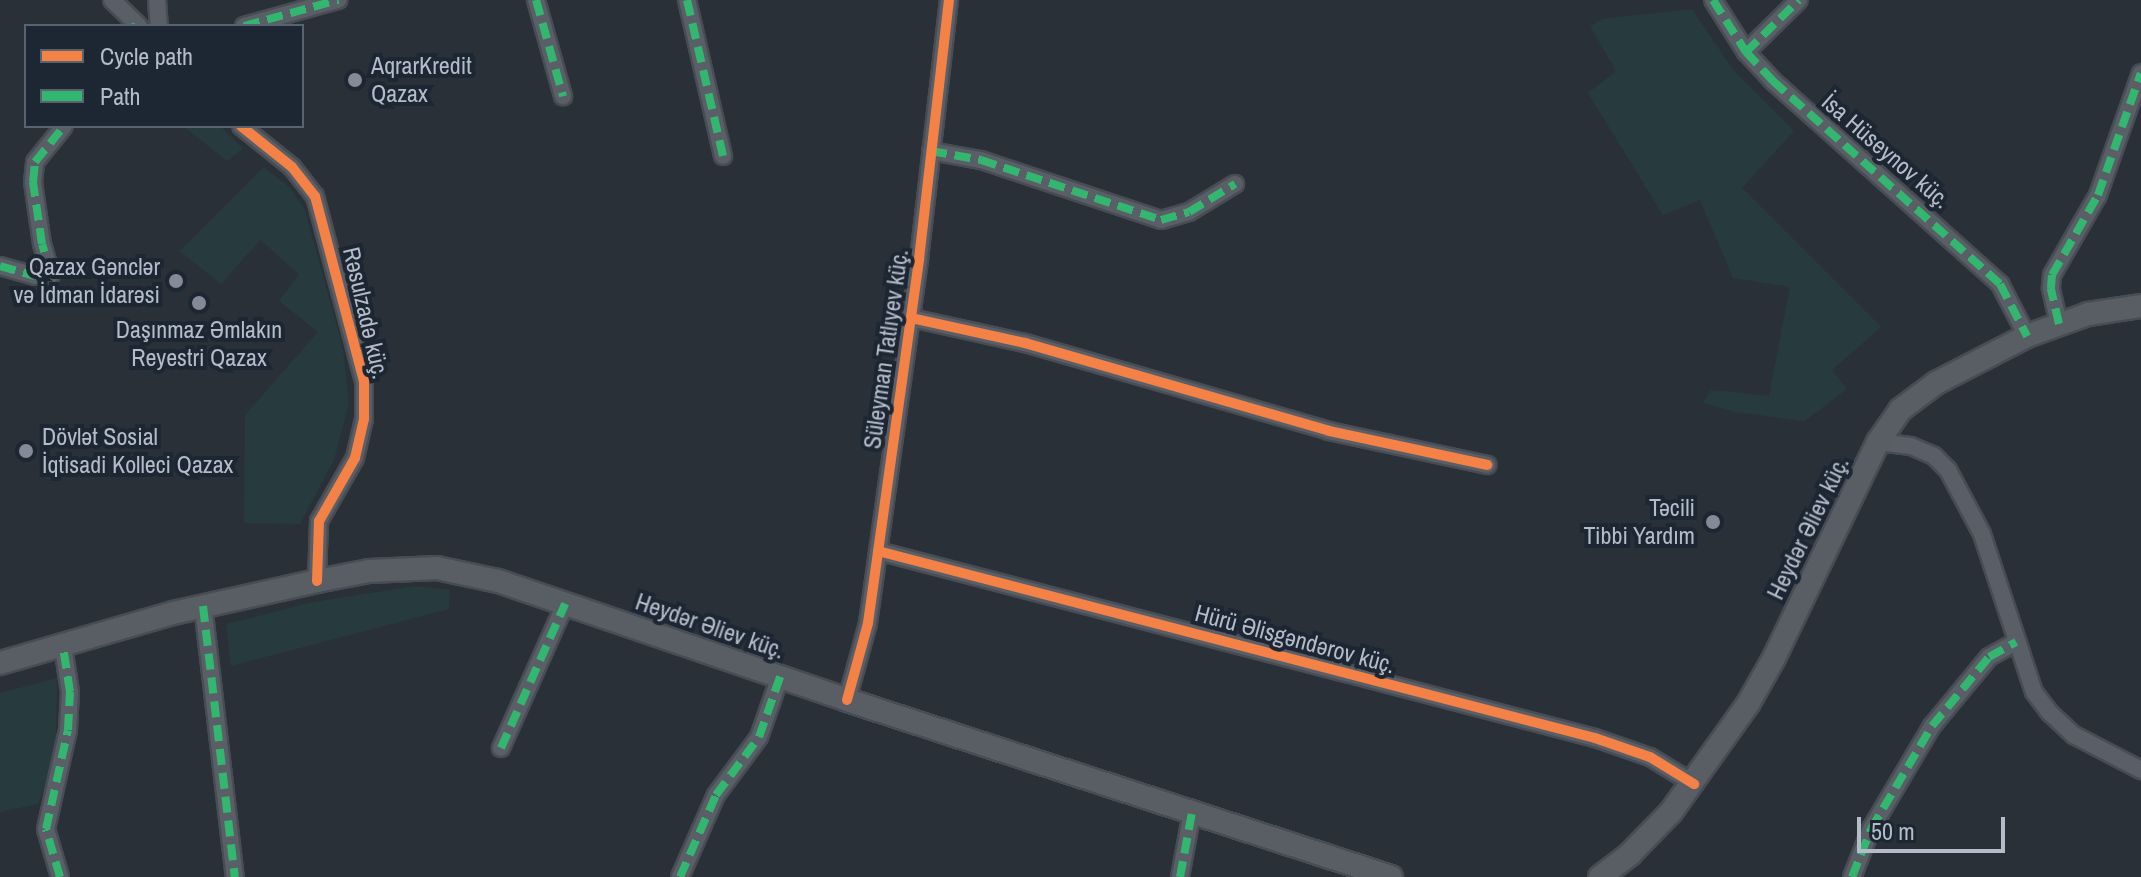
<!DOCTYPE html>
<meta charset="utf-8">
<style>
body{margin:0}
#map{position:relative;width:2141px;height:877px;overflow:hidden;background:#2a3038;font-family:"Archivo Narrow",sans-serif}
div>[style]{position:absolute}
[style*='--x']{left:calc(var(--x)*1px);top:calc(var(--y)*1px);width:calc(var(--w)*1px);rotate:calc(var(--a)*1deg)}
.green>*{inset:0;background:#273a3e}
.roads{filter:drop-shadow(2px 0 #484c53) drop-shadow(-2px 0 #484c53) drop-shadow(0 2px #484c53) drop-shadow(0 -2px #484c53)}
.minor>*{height:16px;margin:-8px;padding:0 8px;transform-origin:8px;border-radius:8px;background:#5a5e66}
.secondary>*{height:22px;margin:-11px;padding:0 11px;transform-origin:11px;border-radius:11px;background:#595d64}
.quiet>*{height:8px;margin-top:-4px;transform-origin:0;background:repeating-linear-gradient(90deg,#33b770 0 16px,transparent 0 24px)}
.cycleway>*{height:10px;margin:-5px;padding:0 5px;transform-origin:5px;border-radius:5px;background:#f48246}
.dots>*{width:22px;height:22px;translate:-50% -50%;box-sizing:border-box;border:4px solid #1d2633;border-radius:50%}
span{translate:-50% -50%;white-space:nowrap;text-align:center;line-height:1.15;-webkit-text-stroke:8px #1d2633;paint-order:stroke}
.poi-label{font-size:24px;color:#b4bcc9}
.left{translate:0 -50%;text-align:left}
.right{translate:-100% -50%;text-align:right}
.street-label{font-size:24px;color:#b4bcc9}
.legend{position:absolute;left:24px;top:24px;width:280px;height:104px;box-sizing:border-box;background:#1d2633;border:2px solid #59626f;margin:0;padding:10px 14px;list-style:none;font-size:24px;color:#b4bcc9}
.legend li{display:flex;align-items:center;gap:16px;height:40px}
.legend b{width:40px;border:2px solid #59626f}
.scale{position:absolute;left:1857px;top:817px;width:148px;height:36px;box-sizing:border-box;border:4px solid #b4bcc9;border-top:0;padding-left:10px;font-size:24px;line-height:28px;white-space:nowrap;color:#b4bcc9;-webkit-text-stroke:6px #1d2633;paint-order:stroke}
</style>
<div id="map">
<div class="green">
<div style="clip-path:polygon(1692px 9px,1734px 71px,1794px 131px,1742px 188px,1881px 327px,1832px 370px,1847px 389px,1805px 421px,1736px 412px,1703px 403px,1711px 390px,1769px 396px,1790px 287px,1733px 278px,1700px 200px,1663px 215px,1588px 93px,1616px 71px,1590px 26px,1602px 19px)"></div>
<div style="clip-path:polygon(183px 126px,220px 126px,243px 149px,227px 161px)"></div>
<div style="clip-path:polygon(264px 167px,290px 188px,305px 210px,343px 349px,349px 403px,334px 460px,300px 524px,244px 523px,245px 415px,318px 332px,279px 301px,299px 274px,260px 240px,221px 284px,180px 251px)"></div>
<div style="clip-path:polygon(416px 586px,450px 590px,449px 609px,231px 666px,226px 624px,313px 602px)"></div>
<div style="clip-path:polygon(57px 678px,56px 746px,48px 781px,38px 804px,0 812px,0 693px)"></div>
</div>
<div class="roads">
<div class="minor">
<div style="--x:112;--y:0;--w:37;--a:44"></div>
<div style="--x:157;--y:0;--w:26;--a:86"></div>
<div style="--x:536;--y:0;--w:100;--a:74.3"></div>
<div style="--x:687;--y:0;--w:160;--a:77"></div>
<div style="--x:1713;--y:0;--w:62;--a:57.6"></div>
<div style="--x:1746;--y:52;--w:40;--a:47"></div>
<div style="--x:1773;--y:81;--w:305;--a:41.8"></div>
<div style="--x:2000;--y:284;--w:59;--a:62.6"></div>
<div style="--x:244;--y:26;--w:98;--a:-15.5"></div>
<div style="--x:1746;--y:52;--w:74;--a:-44.5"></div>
<div style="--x:241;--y:126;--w:65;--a:38.8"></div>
<div style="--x:292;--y:167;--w:37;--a:52"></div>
<div style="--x:315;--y:196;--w:191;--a:75.2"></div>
<div style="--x:364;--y:381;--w:38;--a:90"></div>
<div style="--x:364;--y:419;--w:40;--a:103"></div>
<div style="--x:355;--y:458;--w:73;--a:119.7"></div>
<div style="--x:319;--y:521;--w:60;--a:91.9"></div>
<div style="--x:931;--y:151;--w:51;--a:10.2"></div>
<div style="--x:981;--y:160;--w:190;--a:18.4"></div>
<div style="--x:1161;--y:220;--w:29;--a:-16"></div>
<div style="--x:1189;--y:212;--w:54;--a:-31.3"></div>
<div style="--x:0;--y:266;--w:36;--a:16"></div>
<div style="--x:35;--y:276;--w:16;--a:-4"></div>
<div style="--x:51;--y:275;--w:32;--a:-106"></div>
<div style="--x:42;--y:244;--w:63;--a:-98.3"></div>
<div style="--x:33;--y:182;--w:20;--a:-84"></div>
<div style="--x:35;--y:162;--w:46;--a:-51.1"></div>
<div style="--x:911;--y:318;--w:117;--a:12.4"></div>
<div style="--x:1025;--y:343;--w:316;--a:16.1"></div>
<div style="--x:1329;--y:431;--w:162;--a:12.1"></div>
<div style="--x:2059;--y:324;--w:37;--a:-103"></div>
<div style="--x:2051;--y:288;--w:13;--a:-86"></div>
<div style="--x:2052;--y:275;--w:92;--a:-60.1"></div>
<div style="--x:2098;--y:195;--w:129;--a:-70.6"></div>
<div style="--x:1878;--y:442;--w:33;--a:7"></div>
<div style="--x:1911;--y:446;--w:25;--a:23"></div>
<div style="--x:1934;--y:456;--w:20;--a:45"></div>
<div style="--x:1948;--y:470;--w:72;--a:62"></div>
<div style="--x:1982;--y:534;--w:166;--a:71.8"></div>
<div style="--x:2034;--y:692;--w:26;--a:53"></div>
<div style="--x:2050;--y:713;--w:33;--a:43"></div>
<div style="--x:2074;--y:735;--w:76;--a:27.6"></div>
<div style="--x:878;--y:551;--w:741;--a:14.62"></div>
<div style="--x:1595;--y:738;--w:58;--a:19.1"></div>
<div style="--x:1650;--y:757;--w:52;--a:31.5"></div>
<div style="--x:203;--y:606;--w:273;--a:83.3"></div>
<div style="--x:847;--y:700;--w:80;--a:-74.7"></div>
<div style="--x:868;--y:623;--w:368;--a:-82"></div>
<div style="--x:919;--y:259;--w:261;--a:-83.4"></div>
<div style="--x:501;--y:748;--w:158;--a:-66"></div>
<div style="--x:60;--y:877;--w:50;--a:-106.3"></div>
<div style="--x:46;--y:829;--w:101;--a:-77.5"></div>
<div style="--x:68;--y:730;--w:38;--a:-87"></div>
<div style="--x:70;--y:692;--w:46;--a:-98.8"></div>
<div style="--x:680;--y:877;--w:90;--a:-66.3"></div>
<div style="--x:716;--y:795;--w:72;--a:-53.4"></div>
<div style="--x:759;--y:737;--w:64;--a:-70.7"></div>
<div style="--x:1180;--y:877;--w:66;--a:-79.5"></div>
<div style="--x:1852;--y:877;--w:52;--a:-68.4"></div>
<div style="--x:1871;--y:829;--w:120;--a:-59.4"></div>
<div style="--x:1932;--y:726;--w:89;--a:-50.4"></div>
<div style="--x:1989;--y:657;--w:31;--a:-29"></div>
</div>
<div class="secondary">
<div style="--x:0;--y:663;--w:180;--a:-16.1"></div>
<div style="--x:173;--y:613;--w:148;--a:-12.5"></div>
<div style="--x:317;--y:581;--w:53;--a:-10.9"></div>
<div style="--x:369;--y:571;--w:68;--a:-2.5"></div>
<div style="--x:437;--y:568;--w:62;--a:12"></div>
<div style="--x:498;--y:581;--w:369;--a:18.8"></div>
<div style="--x:847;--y:700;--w:572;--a:18.02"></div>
<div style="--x:1600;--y:877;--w:38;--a:-37"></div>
<div style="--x:1630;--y:854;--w:59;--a:-45.7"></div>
<div style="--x:1671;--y:812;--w:133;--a:-54.5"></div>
<div style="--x:1748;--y:704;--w:53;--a:-60.5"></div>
<div style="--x:1774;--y:658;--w:240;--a:-64.3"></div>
<div style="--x:1878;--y:442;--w:39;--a:-55"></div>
<div style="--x:1900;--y:410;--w:45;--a:-36.9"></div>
<div style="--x:1936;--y:383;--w:102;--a:-27.3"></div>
<div style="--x:2027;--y:336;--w:65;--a:-19.8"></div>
<div style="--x:2088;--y:314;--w:54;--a:-8.6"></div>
</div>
</div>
<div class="quiet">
<div style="--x:536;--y:0;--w:100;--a:74.3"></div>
<div style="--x:687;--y:0;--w:160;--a:77"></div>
<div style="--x:1713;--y:0;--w:62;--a:57.6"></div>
<div style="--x:1746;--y:52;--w:40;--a:47"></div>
<div style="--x:1773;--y:81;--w:305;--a:41.8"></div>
<div style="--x:2000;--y:284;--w:59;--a:62.6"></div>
<div style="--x:135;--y:26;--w:2;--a:-63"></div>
<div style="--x:244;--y:26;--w:98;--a:-15.5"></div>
<div style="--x:1746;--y:52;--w:74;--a:-44.5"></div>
<div style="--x:931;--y:151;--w:51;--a:10.2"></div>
<div style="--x:981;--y:160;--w:190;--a:18.4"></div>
<div style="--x:1161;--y:220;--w:29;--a:-16"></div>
<div style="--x:1189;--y:212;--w:54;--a:-31.3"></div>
<div style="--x:0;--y:266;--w:36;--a:16"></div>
<div style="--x:35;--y:276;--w:16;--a:-4"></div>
<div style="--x:51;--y:275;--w:32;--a:-106"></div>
<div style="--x:42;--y:244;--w:63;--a:-98.3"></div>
<div style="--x:33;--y:182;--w:20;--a:-84"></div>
<div style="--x:35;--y:162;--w:46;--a:-51.1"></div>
<div style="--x:2059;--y:324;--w:37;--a:-103"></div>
<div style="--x:2051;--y:288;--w:13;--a:-86"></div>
<div style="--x:2052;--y:275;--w:92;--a:-60.1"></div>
<div style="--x:2098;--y:195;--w:129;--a:-70.6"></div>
<div style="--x:203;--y:606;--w:273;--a:83.3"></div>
<div style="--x:501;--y:748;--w:158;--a:-66"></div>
<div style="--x:60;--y:877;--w:50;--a:-106.3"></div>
<div style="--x:46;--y:829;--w:101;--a:-77.5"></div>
<div style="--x:68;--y:730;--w:38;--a:-87"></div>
<div style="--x:70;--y:692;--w:46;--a:-98.8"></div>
<div style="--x:680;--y:877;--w:90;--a:-66.3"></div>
<div style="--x:716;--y:795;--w:72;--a:-53.4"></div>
<div style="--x:759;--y:737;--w:64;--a:-70.7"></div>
<div style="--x:1180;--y:877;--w:66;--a:-79.5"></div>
<div style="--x:1852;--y:877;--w:52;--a:-68.4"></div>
<div style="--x:1871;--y:829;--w:120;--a:-59.4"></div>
<div style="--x:1932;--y:726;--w:89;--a:-50.4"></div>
<div style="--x:1989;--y:657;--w:31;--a:-29"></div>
</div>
<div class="cycleway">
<div style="--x:241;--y:126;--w:65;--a:38.8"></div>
<div style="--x:292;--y:167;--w:37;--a:52"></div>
<div style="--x:315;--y:196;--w:191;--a:75.2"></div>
<div style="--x:364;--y:381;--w:38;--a:90"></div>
<div style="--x:364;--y:419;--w:40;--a:103"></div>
<div style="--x:355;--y:458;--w:73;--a:119.7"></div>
<div style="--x:319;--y:521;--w:60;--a:91.9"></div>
<div style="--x:911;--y:318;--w:117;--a:12.4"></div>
<div style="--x:1025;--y:343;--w:316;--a:16.1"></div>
<div style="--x:1329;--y:431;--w:162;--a:12.1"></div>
<div style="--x:878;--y:551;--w:741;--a:14.62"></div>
<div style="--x:1595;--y:738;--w:58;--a:19.1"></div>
<div style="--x:1650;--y:757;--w:52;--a:31.5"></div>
<div style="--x:847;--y:700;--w:80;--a:-74.7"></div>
<div style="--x:868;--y:623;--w:368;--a:-82"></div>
<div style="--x:919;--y:259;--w:261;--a:-83.4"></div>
</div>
<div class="dots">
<div style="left:355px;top:80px;background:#848b96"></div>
<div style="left:176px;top:281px;background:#848b96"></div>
<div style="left:199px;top:303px;background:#848b96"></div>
<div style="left:26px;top:451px;background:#848b96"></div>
<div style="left:1713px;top:522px;background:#848b96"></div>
</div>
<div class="poi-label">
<span class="left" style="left:371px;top:80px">AqrarKredit<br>Qazax</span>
<span class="right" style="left:160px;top:281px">Qazax Gənclər<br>və İdman İdarəsi</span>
<span style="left:199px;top:344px">Daşınmaz Əmlakın<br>Reyestri Qazax</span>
<span class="left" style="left:42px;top:451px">Dövlət Sosial<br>İqtisadi Kolleci Qazax</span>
<span class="right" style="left:1695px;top:522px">Təcili<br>Tibbi Yardım</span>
</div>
<div class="street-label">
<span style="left:1886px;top:151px;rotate:41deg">İsa Hüseynov küç.</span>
<span style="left:366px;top:313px;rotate:77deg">Rəsulzadə küç.</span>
<span style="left:886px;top:349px;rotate:-82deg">Süleyman Tatlıyev küç.</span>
<span style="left:1808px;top:528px;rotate:-64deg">Heydər Əliev küç.</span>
<span style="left:710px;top:626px;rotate:19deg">Heydər Əliev küç.</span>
<span style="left:1295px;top:639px;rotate:15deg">Hürü Əlisgəndərov küç.</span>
</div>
<ul class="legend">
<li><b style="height:10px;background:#f48246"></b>Cycle path</li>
<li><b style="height:10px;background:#33b770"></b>Path</li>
</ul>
<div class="scale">50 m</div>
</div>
